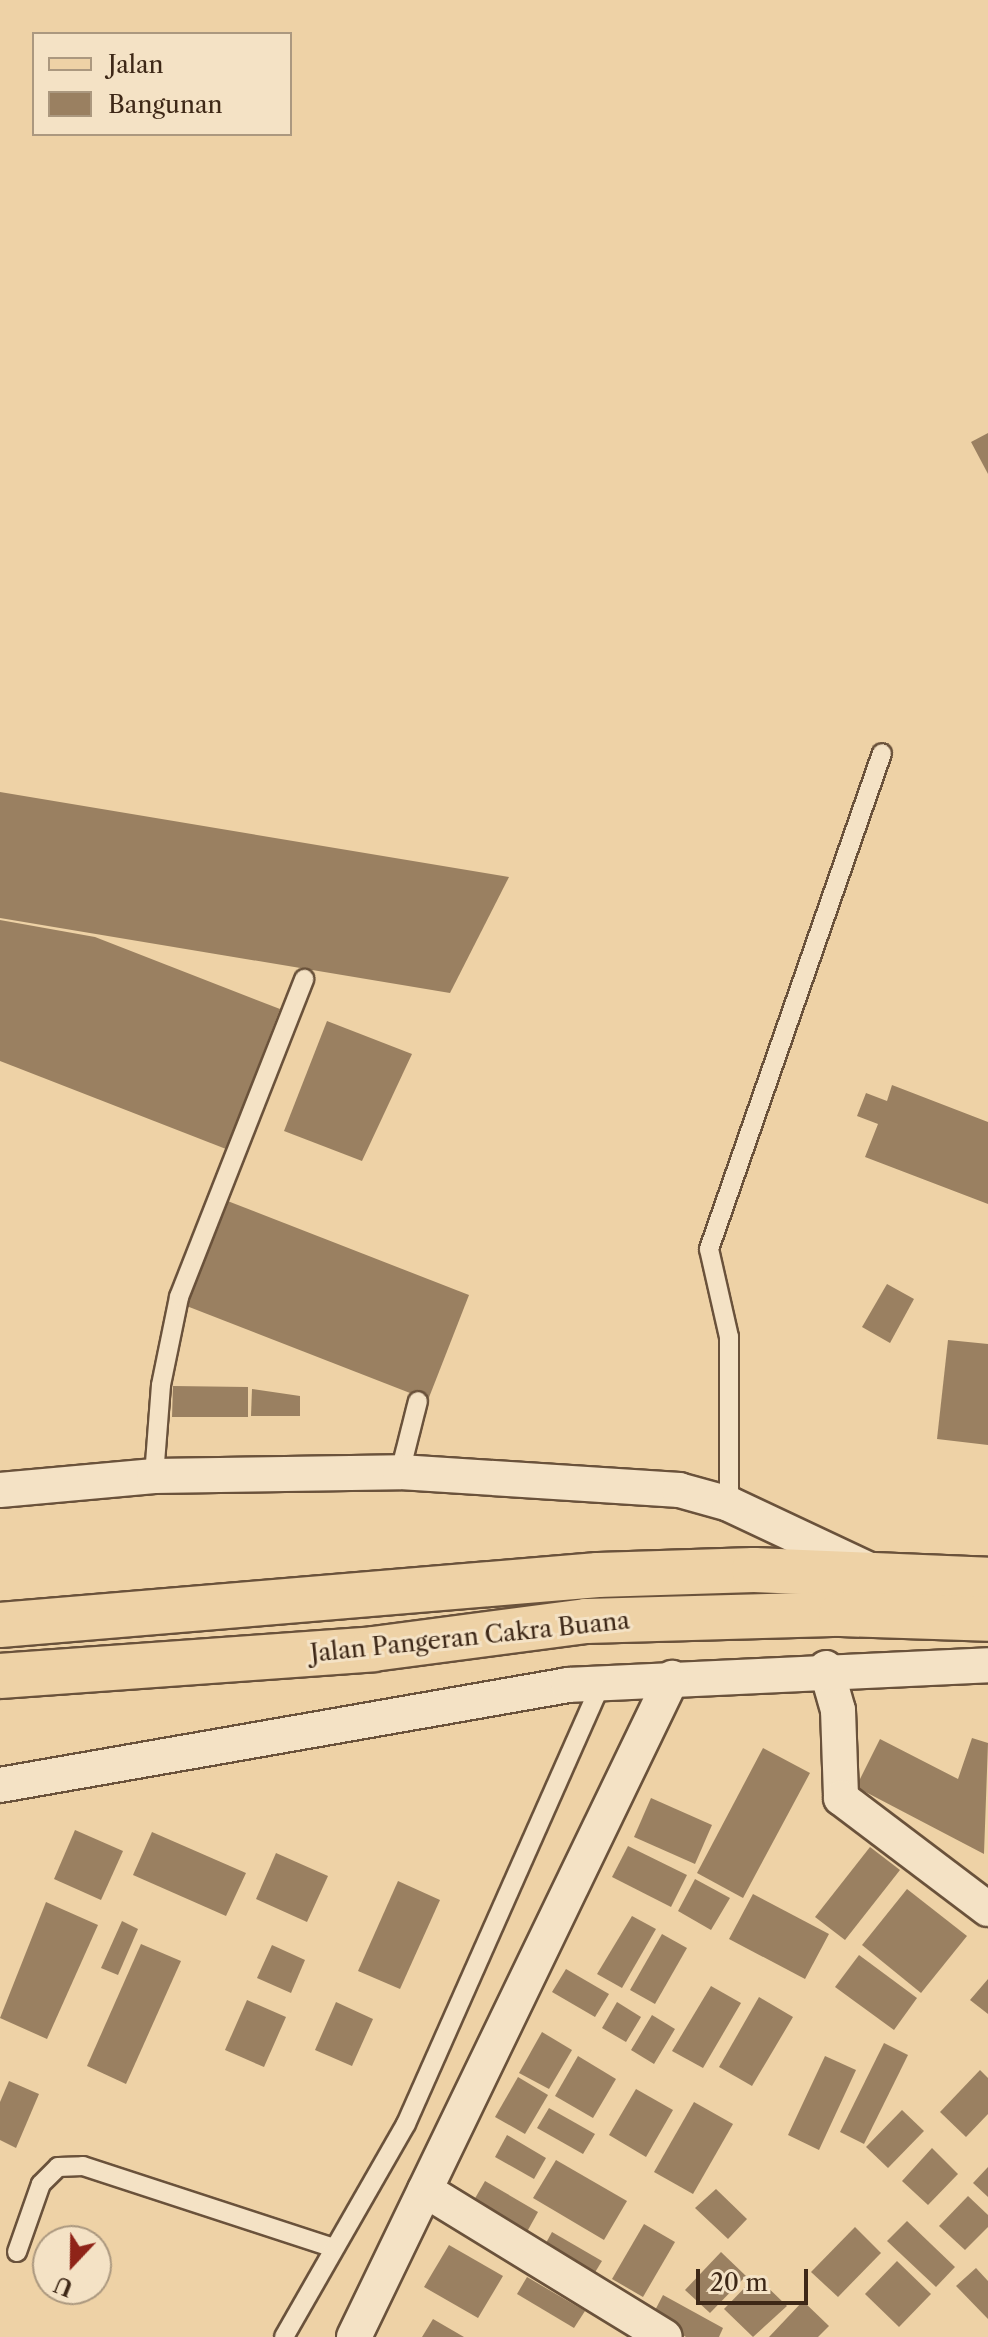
<!DOCTYPE html>
<style>
body{margin:0}
#map{position:relative;width:988px;height:2337px;overflow:hidden;background:#eed2a6;font-family:"Libre Caslon Text",serif}
div>[style]{position:absolute}
[style*='--x']{left:calc(var(--x)*1px);top:calc(var(--y)*1px);width:calc(var(--w)*1px);rotate:calc(var(--a)*1deg)}
.building>*{inset:0;background:#9a8061}
.roads{filter:drop-shadow(2px 0 #6a523b) drop-shadow(-2px 0 #6a523b) drop-shadow(0 2px #6a523b) drop-shadow(0 -2px #6a523b)}
.service>*{height:18px;margin:-9px;padding:0 9px;transform-origin:9px;border-radius:9px;background:#f4e2c5}
.minor>*{height:34px;margin:-17px;padding:0 17px;transform-origin:17px;border-radius:17px;background:#f4e2c5}
.primary>*{height:44px;margin:-22px;padding:0 22px;transform-origin:22px;border-radius:22px;background:#eed2a6}
span{translate:-50% -50%;white-space:nowrap;text-align:center;line-height:1.15;-webkit-text-stroke:6px #f4e2c5;paint-order:stroke}
.street-label{font-size:24px;color:#3e2817}
.legend{position:absolute;left:32px;top:32px;width:260px;height:104px;box-sizing:border-box;background:#f4e2c5;border:2px solid #ab987f;margin:0;padding:10px 14px;list-style:none;font-size:24px;color:#3e2817}
.legend li{display:flex;align-items:center;gap:16px;height:40px}
.legend b{width:40px;border:2px solid #ab987f}
.north{position:absolute;left:32px;top:2225px;width:80px;height:80px;box-sizing:border-box;background:#f4e2c5;border:2px solid #ab987f;border-radius:50%;rotate:202deg;font-size:22px;font-weight:700;line-height:32px;text-align:center;color:#3e2817}
.north::after{content:'';display:block;margin:auto;width:28px;height:36px;background:#8f2418;clip-path:polygon(50% 0,100% 100%,50% 72%,0 100%)}
.scale{position:absolute;left:696px;top:2269px;width:112px;height:36px;box-sizing:border-box;border:4px solid #3e2817;border-top:0;padding-left:10px;font-size:24px;line-height:28px;white-space:nowrap;color:#3e2817;-webkit-text-stroke:6px #f4e2c5;paint-order:stroke}
</style>
<div id="map">
<div class="building">
<div style="clip-path:polygon(988px 433px,988px 474px,971px 442px)"></div>
<div style="clip-path:polygon(0 792px,509px 877px,450px 993px,0 918px)"></div>
<div style="clip-path:polygon(0 920px,95px 937px,280px 1009px,226px 1149px,0 1061px)"></div>
<div style="clip-path:polygon(327px 1021px,412px 1054px,362px 1161px,284px 1131px)"></div>
<div style="clip-path:polygon(892px 1085px,988px 1122px,988px 1204px,865px 1157px,878px 1124px,857px 1116px,866px 1093px,887px 1101px)"></div>
<div style="clip-path:polygon(225px 1200px,469px 1295px,428px 1400px,184px 1305px)"></div>
<div style="clip-path:polygon(887px 1284px,914px 1299px,890px 1343px,862px 1327px)"></div>
<div style="clip-path:polygon(948px 1340px,988px 1344px,988px 1445px,937px 1439px)"></div>
<div style="clip-path:polygon(173px 1386px,248px 1387px,248px 1417px,172px 1417px)"></div>
<div style="clip-path:polygon(252px 1389px,300px 1396px,300px 1416px,251px 1416px)"></div>
<div style="clip-path:polygon(972px 1738px,988px 1743px,984px 1854px,856px 1787px,880px 1739px,958px 1779px)"></div>
<div style="clip-path:polygon(763px 1748px,810px 1773px,743px 1898px,697px 1873px)"></div>
<div style="clip-path:polygon(651px 1798px,712px 1825px,695px 1864px,634px 1837px)"></div>
<div style="clip-path:polygon(75px 1830px,123px 1851px,101px 1900px,54px 1879px)"></div>
<div style="clip-path:polygon(152px 1832px,246px 1873px,226px 1916px,133px 1875px)"></div>
<div style="clip-path:polygon(628px 1846px,687px 1875px,671px 1907px,612px 1877px)"></div>
<div style="clip-path:polygon(870px 1847px,900px 1870px,845px 1940px,815px 1917px)"></div>
<div style="clip-path:polygon(276px 1853px,328px 1876px,307px 1922px,256px 1899px)"></div>
<div style="clip-path:polygon(695px 1879px,730px 1898px,711px 1930px,678px 1911px)"></div>
<div style="clip-path:polygon(398px 1881px,440px 1900px,400px 1989px,358px 1971px)"></div>
<div style="clip-path:polygon(907px 1889px,967px 1936px,921px 1993px,862px 1945px)"></div>
<div style="clip-path:polygon(753px 1894px,829px 1934px,805px 1979px,729px 1939px)"></div>
<div style="clip-path:polygon(46px 1902px,98px 1925px,47px 2039px,0 2018px)"></div>
<div style="clip-path:polygon(632px 1916px,656px 1929px,622px 1988px,597px 1974px)"></div>
<div style="clip-path:polygon(122px 1921px,138px 1929px,118px 1975px,101px 1968px)"></div>
<div style="clip-path:polygon(662px 1934px,687px 1948px,655px 2004px,630px 1990px)"></div>
<div style="clip-path:polygon(141px 1944px,181px 1961px,126px 2084px,87px 2066px)"></div>
<div style="clip-path:polygon(272px 1945px,305px 1960px,291px 1993px,257px 1978px)"></div>
<div style="clip-path:polygon(859px 1955px,917px 1998px,894px 2030px,835px 1987px)"></div>
<div style="clip-path:polygon(566px 1969px,609px 1994px,595px 2017px,552px 1992px)"></div>
<div style="clip-path:polygon(988px 1979px,988px 2014px,970px 2000px)"></div>
<div style="clip-path:polygon(711px 1986px,741px 2003px,703px 2068px,672px 2051px)"></div>
<div style="clip-path:polygon(759px 1997px,793px 2017px,752px 2086px,719px 2067px)"></div>
<div style="clip-path:polygon(247px 2000px,286px 2017px,264px 2067px,225px 2050px)"></div>
<div style="clip-path:polygon(336px 2002px,373px 2019px,352px 2066px,315px 2050px)"></div>
<div style="clip-path:polygon(617px 2002px,641px 2017px,626px 2042px,602px 2028px)"></div>
<div style="clip-path:polygon(652px 2015px,675px 2029px,654px 2064px,631px 2050px)"></div>
<div style="clip-path:polygon(542px 2032px,572px 2050px,549px 2089px,519px 2073px)"></div>
<div style="clip-path:polygon(884px 2043px,908px 2055px,864px 2144px,840px 2132px)"></div>
<div style="clip-path:polygon(578px 2056px,616px 2079px,593px 2118px,555px 2096px)"></div>
<div style="clip-path:polygon(825px 2056px,856px 2070px,819px 2150px,788px 2135px)"></div>
<div style="clip-path:polygon(980px 2070px,988px 2078px,988px 2114px,966px 2137px,940px 2112px)"></div>
<div style="clip-path:polygon(518px 2077px,548px 2095px,525px 2134px,495px 2117px)"></div>
<div style="clip-path:polygon(9px 2081px,39px 2094px,16px 2148px,0 2140px,0 2102px)"></div>
<div style="clip-path:polygon(636px 2089px,673px 2110px,646px 2157px,609px 2135px)"></div>
<div style="clip-path:polygon(694px 2102px,733px 2124px,693px 2194px,654px 2172px)"></div>
<div style="clip-path:polygon(549px 2108px,595px 2134px,583px 2154px,537px 2128px)"></div>
<div style="clip-path:polygon(902px 2110px,924px 2131px,888px 2168px,866px 2147px)"></div>
<div style="clip-path:polygon(507px 2135px,546px 2158px,534px 2179px,495px 2157px)"></div>
<div style="clip-path:polygon(932px 2148px,958px 2174px,928px 2205px,902px 2181px)"></div>
<div style="clip-path:polygon(556px 2160px,627px 2201px,604px 2240px,533px 2198px)"></div>
<div style="clip-path:polygon(988px 2167px,988px 2197px,973px 2183px)"></div>
<div style="clip-path:polygon(485px 2181px,538px 2212px,523px 2239px,470px 2207px)"></div>
<div style="clip-path:polygon(716px 2189px,747px 2219px,728px 2239px,695px 2208px)"></div>
<div style="clip-path:polygon(968px 2196px,988px 2215px,988px 2227px,965px 2250px,939px 2226px)"></div>
<div style="clip-path:polygon(907px 2221px,955px 2267px,936px 2287px,887px 2241px)"></div>
<div style="clip-path:polygon(644px 2224px,675px 2242px,643px 2297px,612px 2279px)"></div>
<div style="clip-path:polygon(855px 2227px,881px 2253px,838px 2297px,811px 2272px)"></div>
<div style="clip-path:polygon(552px 2232px,602px 2261px,589px 2282px,540px 2254px)"></div>
<div style="clip-path:polygon(449px 2245px,503px 2276px,478px 2318px,424px 2287px)"></div>
<div style="clip-path:polygon(721px 2252px,746px 2276px,710px 2313px,685px 2290px)"></div>
<div style="clip-path:polygon(897px 2261px,931px 2294px,899px 2327px,865px 2294px)"></div>
<div style="clip-path:polygon(976px 2268px,988px 2281px,988px 2319px,956px 2286px)"></div>
<div style="clip-path:polygon(756px 2276px,787px 2306px,753px 2337px,724px 2309px)"></div>
<div style="clip-path:polygon(527px 2277px,585px 2311px,574px 2328px,517px 2294px)"></div>
<div style="clip-path:polygon(663px 2295px,723px 2328px,719px 2337px,686px 2337px,651px 2318px)"></div>
<div style="clip-path:polygon(803px 2301px,829px 2326px,818px 2337px,769px 2337px)"></div>
<div style="clip-path:polygon(433px 2319px,464px 2337px,422px 2337px)"></div>
</div>
<div class="roads">
<div class="service">
<div style="--x:400;--y:1472;--w:73;--a:-75.8"></div>
<div style="--x:154;--y:1476;--w:91;--a:-85.6"></div>
<div style="--x:161;--y:1385;--w:90;--a:-78.4"></div>
<div style="--x:179;--y:1297;--w:342;--a:-68.5"></div>
<div style="--x:729;--y:1504;--w:167;--a:-90"></div>
<div style="--x:729;--y:1337;--w:90;--a:-102.8"></div>
<div style="--x:709;--y:1249;--w:525;--a:-70.77"></div>
<div style="--x:17;--y:2252;--w:72;--a:-70.6"></div>
<div style="--x:41;--y:2184;--w:24;--a:-45"></div>
<div style="--x:58;--y:2167;--w:25;--a:-2"></div>
<div style="--x:83;--y:2166;--w:264;--a:18.1"></div>
<div style="--x:284;--y:2337;--w:245;--a:-60.2"></div>
<div style="--x:406;--y:2124;--w:482;--a:-66.1"></div>
</div>
<div class="minor">
<div style="--x:0;--y:1490;--w:155;--a:-5.2"></div>
<div style="--x:154;--y:1476;--w:246;--a:-0.9"></div>
<div style="--x:400;--y:1472;--w:280;--a:3.7"></div>
<div style="--x:679;--y:1490;--w:52;--a:15.6"></div>
<div style="--x:729;--y:1504;--w:155;--a:25.2"></div>
<div style="--x:826;--y:1668;--w:44;--a:74.1"></div>
<div style="--x:838;--y:1710;--w:88;--a:88"></div>
<div style="--x:841;--y:1798;--w:184;--a:37.1"></div>
<div style="--x:0;--y:1785;--w:577;--a:-9.98"></div>
<div style="--x:568;--y:1685;--w:420;--a:-2.7"></div>
<div style="--x:425;--y:2190;--w:281;--a:31.5"></div>
<div style="--x:354;--y:2337;--w:732;--a:-64.24"></div>
</div>
<div class="primary">
<div style="--x:0;--y:1625;--w:600;--a:-4.78"></div>
<div style="--x:598;--y:1575;--w:156;--a:-1.8"></div>
<div style="--x:754;--y:1570;--w:234;--a:2.4"></div>
<div style="--x:0;--y:1676;--w:374;--a:-4.1"></div>
<div style="--x:373;--y:1649;--w:215;--a:-7.5"></div>
<div style="--x:586;--y:1621;--w:255;--a:-1.6"></div>
<div style="--x:841;--y:1614;--w:147;--a:1.9"></div>
</div>
</div>
<div class="street-label">
<span style="left:470px;top:1637px;rotate:-6deg">Jalan Pangeran Cakra Buana</span>
</div>
<ul class="legend">
<li><b style="height:10px;background:#eed2a6"></b>Jalan</li>
<li><b style="height:22px;background:#9a8061"></b>Bangunan</li>
</ul>
<div class="north">U</div>
<div class="scale">20 m</div>
</div>
